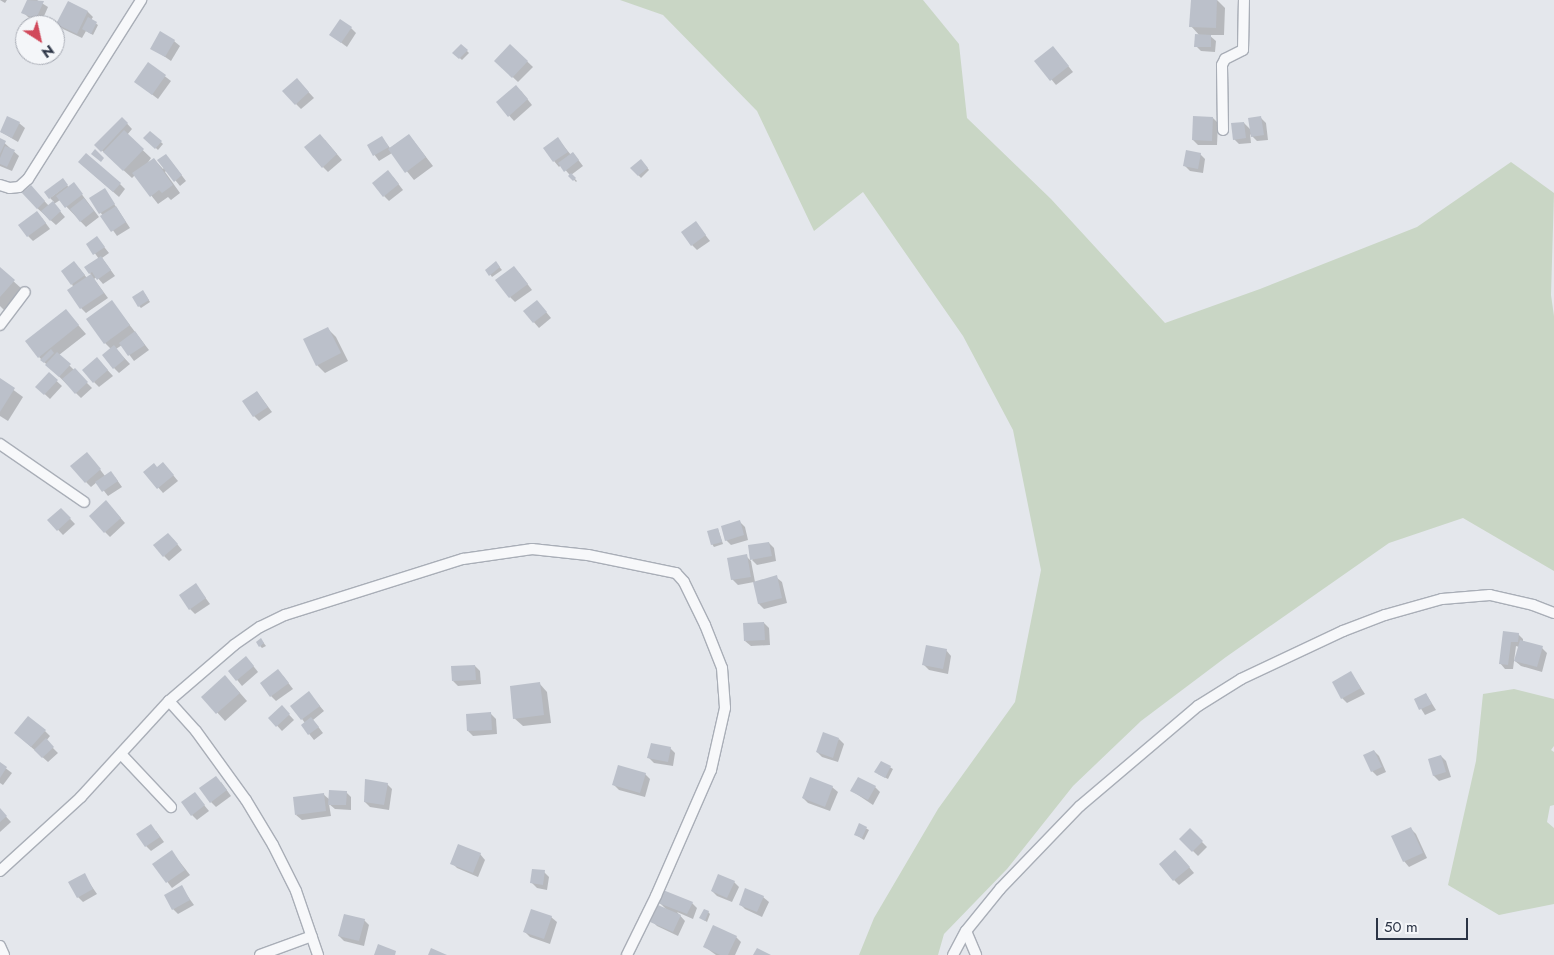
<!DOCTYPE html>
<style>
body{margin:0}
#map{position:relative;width:1554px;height:955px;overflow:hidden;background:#e4e7ec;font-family:Jost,sans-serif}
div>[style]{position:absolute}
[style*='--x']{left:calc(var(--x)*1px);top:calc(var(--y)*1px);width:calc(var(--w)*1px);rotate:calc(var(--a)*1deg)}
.green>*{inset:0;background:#c9d6c5}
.shadow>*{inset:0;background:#0003}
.building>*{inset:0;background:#bbc0ca}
.roads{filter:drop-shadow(1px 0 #a9aeb7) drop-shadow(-1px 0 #a9aeb7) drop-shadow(0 1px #a9aeb7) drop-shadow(0 -1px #a9aeb7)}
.minor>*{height:10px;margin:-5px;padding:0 5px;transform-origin:5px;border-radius:5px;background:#f7f8fa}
span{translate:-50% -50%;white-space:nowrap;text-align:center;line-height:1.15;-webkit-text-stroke:5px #f4f6f9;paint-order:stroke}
.north{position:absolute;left:15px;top:15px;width:50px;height:50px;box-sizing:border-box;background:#f4f6f9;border:1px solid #a4a8b1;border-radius:50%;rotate:145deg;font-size:14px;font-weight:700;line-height:20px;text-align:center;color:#2b3445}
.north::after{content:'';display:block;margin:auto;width:18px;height:22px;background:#d1495b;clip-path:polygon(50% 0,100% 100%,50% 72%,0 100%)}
.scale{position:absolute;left:1376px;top:918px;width:92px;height:22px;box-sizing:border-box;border:2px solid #2b3445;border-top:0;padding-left:6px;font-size:15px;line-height:18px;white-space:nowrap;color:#2b3445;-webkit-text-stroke:4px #f4f6f9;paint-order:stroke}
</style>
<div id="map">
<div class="green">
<div style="clip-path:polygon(620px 0,923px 0,959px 44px,967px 118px,1051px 199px,1165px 323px,1260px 289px,1417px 227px,1511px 162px,1554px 193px,1551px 295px,1554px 316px,1554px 571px,1463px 518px,1389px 543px,1226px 657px,1141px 721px,1073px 786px,1007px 869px,944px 934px,938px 955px,859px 955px,874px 918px,938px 809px,1015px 702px,1041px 570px,1013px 430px,963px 336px,863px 192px,814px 231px,757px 111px,663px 15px)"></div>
<div style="clip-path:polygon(1514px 689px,1554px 699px,1554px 746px,1551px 750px,1554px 752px,1554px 805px,1550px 806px,1547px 822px,1554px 828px,1554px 904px,1499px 915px,1448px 885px,1476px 761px,1483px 694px)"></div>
</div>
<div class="shadow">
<div style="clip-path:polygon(0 0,7px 0,5px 3px)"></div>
<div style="clip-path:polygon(28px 0,37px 0,48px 7px,41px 23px,28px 17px,23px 12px)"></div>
<div style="clip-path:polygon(1192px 0,1217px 0,1225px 8px,1224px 35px,1209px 35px,1216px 41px,1215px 52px,1201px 51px,1196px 46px,1200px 36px,1191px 26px)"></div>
<div style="clip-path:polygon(69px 2px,88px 12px,93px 17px,91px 20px,98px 25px,93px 35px,86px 31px,82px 38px,63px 29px,58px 24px)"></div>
<div style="clip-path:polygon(351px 28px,356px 33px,347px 47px,331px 35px)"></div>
<div style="clip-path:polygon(174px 41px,180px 46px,171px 61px,152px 48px)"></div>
<div style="clip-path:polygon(461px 45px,469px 53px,462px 60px,454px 53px)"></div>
<div style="clip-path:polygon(511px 46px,533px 67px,518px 82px,496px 61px)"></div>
<div style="clip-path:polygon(1053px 47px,1073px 72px,1056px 85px,1036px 61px)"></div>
<div style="clip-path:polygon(149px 64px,171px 81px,158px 99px,141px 86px)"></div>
<div style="clip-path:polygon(302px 85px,314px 98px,301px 109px,296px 104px)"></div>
<div style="clip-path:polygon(521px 91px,532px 105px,514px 121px,497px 102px)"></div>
<div style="clip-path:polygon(122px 118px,132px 129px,127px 135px,151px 158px,147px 164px,154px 159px,163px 169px,170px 160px,186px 181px,180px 186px,167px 170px,165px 172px,180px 193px,171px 200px,168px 197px,158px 204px,135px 175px,132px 178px,96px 145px)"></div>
<div style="clip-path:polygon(1213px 118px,1218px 123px,1217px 145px,1198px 145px,1193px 140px)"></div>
<div style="clip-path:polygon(1261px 118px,1266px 123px,1268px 140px,1257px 141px,1250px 134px,1251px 143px,1239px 144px,1234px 139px,1244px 123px,1251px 130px)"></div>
<div style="clip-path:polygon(19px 123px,25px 128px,18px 142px,1px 132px)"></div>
<div style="clip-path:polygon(150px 132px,163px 144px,158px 150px,145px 138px)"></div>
<div style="clip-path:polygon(409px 135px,433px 166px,414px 180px,392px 153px,379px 161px,368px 146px,382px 138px,390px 148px)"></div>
<div style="clip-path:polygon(0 139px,19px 156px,12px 171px,0 166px)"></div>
<div style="clip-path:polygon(558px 139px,571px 155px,573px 153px,583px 166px,571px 175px,577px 181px,576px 182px,561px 165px,559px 167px,554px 161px)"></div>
<div style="clip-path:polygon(325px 140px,342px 160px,328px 172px,323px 167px)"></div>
<div style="clip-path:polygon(1200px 154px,1205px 159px,1203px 173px,1190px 171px,1185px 166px)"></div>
<div style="clip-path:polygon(641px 160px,649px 170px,641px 178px,632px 168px)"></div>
<div style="clip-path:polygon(79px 162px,120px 184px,125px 189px,119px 197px)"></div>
<div style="clip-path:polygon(393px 177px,403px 190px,389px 201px,384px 196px)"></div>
<div style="clip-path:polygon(74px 184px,99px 217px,86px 227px,60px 200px,54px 204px,65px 217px,56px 225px,37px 208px,36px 192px,49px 206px,54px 202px,50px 198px,67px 185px,69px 188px)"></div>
<div style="clip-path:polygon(105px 190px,130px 228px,117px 236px,91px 199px)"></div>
<div style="clip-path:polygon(42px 218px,50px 229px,33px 241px,28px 236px)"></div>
<div style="clip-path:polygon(700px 228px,710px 241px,697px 250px,692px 245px)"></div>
<div style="clip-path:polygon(97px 238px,109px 253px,102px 258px,115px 276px,103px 284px,97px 277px,94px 279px,108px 298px,86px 313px,81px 308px,72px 284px,79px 268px,87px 278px,91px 275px,90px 273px,99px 259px,88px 244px)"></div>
<div style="clip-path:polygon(498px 265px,502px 270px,492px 277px,487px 270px)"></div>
<div style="clip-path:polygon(0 269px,22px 289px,4px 310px,0 306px)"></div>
<div style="clip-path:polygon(519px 273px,532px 290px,515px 302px,510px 297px)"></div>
<div style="clip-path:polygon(145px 294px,150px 302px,141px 308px,139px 306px)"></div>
<div style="clip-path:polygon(112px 302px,149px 350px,134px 361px,122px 345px,116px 349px,130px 364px,119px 373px,114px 368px,111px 349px,105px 343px)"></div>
<div style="clip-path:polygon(542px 307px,551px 318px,539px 328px,525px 312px)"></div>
<div style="clip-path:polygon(66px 311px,86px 334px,59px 355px,92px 388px,81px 398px,39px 357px)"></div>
<div style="clip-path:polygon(328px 329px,336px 337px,348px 361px,325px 373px,317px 365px)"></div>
<div style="clip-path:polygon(102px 364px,113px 376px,99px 387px,94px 382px)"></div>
<div style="clip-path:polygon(49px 374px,62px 386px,50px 399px,37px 387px)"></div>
<div style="clip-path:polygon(0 380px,23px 397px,8px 421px,0 416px)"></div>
<div style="clip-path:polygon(257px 392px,272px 412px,259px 421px,254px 416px)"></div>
<div style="clip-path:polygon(92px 459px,105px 476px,115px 477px,122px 487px,108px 496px,97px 482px,91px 487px,86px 482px)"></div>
<div style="clip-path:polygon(157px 468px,168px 469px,178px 481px,163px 493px,145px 472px)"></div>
<div style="clip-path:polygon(111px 507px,125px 523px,110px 537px,105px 532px)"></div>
<div style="clip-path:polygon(61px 509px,75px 524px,63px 535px,49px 520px)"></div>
<div style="clip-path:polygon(740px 522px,745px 527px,748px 540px,731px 545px,726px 540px)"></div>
<div style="clip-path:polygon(718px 529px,723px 544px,714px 547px,712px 544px)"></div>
<div style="clip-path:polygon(173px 539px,182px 550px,169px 561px,164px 556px)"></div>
<div style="clip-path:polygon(769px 543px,774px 548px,776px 561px,757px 565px,752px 560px)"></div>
<div style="clip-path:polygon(746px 556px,751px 561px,755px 582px,776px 577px,782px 582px,787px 603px,764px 609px,759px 604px,754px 582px,738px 585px,732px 579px)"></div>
<div style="clip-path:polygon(196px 585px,210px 604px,195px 614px,190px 609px)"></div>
<div style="clip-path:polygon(764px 623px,769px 628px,770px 645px,751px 646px,745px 641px)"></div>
<div style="clip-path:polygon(1504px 632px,1518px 634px,1523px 639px,1523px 643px,1542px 648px,1547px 653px,1542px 672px,1521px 666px,1515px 661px,1519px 647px,1516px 646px,1513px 669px,1505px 669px,1500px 663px)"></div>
<div style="clip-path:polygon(263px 642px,266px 646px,262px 648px,260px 646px)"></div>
<div style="clip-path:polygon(946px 650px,951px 656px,948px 674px,929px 670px,924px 665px)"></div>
<div style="clip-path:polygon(251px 663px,258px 672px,242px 686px,230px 671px)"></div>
<div style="clip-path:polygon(475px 666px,480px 671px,481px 684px,458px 686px,453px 681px)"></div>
<div style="clip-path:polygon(1351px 673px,1365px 694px,1347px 703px,1342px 698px)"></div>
<div style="clip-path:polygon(283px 676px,293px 689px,276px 701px,271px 696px)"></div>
<div style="clip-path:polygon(539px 683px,547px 692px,551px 723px,523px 726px,514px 718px)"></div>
<div style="clip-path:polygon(233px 685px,247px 701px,225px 721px,203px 697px)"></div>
<div style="clip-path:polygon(309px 693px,324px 711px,313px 720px,323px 733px,314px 740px,302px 725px,305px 723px,302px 719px)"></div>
<div style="clip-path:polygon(1426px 694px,1436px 710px,1425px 715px,1415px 699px)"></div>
<div style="clip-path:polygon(282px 707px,294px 720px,282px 731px,270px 718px)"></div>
<div style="clip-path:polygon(491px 714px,496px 719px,497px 734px,473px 736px,468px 731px)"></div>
<div style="clip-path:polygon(45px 731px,50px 736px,46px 741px,58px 753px,48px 762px,21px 738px)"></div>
<div style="clip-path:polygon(839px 739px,844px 744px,838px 762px,822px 757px,817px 752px)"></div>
<div style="clip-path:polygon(670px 748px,675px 753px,673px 766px,654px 763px,649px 758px)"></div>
<div style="clip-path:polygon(1374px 751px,1379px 756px,1386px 772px,1377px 776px,1372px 771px)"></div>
<div style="clip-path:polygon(1441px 756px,1446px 761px,1451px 777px,1439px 781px,1434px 776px,1429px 760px)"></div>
<div style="clip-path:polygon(881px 762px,893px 769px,888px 779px,878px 774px)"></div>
<div style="clip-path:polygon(0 764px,12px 773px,3px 785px,0 783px)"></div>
<div style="clip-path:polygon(645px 774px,650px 779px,645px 797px,619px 790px,613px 784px)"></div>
<div style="clip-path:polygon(366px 781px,387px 784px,392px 789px,389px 810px,370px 807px,365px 802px)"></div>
<div style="clip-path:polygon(221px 782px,231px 796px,216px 807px,211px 802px)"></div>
<div style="clip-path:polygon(832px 787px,838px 792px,830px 811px,808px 803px,803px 798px)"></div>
<div style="clip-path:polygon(875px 787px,880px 792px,873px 805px,852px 791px)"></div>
<div style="clip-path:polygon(346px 792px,351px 797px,351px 810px,335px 809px,329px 804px,331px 816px,302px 820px,296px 815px,323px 794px,330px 800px)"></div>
<div style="clip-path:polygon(195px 794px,209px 811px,197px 820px,192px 815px)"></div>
<div style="clip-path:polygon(0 810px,11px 822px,0 832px)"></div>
<div style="clip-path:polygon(860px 825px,869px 830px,864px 840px,856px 835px)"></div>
<div style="clip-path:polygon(1411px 829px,1416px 834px,1427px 858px,1409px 867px,1404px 861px)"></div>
<div style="clip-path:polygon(1190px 830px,1207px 847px,1198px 856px,1181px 839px)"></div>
<div style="clip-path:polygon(156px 831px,164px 842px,151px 851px,146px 846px)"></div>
<div style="clip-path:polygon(172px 852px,190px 875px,172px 888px,154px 864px)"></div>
<div style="clip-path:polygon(480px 854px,485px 860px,478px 877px,457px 868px,452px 863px)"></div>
<div style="clip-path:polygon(1180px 856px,1194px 873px,1179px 885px,1174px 880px)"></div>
<div style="clip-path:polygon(544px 872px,549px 877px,547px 890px,537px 888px,532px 883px)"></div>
<div style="clip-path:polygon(84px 875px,97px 894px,83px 902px,78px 897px)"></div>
<div style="clip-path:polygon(734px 882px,739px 887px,732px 902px,717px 896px,712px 891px)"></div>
<div style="clip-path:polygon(181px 887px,194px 905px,178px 914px,173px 909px)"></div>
<div style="clip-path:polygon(763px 897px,769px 902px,762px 917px,745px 909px,740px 904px)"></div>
<div style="clip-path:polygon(660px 903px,692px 903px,697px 908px,693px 919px,677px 912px,685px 921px,678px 936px,657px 926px,652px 921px,667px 910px)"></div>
<div style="clip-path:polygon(708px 912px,710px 914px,707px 922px,701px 918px)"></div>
<div style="clip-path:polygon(551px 917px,557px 922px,550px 944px,530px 937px,525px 932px)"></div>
<div style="clip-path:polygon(364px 920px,369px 925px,364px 946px,344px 941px,339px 936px)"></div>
<div style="clip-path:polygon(736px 937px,741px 942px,735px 955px,716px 955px,705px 947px)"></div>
</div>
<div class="building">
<div style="clip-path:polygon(27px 0,44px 1px,36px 19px,21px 13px)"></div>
<div style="clip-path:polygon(1191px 0,1217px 0,1216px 28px,1189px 27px)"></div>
<div style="clip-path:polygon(68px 1px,88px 11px,77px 34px,56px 24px)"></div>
<div style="clip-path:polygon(88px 17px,97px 22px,91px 34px,82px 29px)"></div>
<div style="clip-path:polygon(340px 19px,352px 27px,341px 43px,329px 35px)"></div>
<div style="clip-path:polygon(160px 31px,175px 40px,165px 57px,150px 49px)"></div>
<div style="clip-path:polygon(1195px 34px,1211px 35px,1211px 47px,1194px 47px)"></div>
<div style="clip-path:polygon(461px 44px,468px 50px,459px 59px,452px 53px)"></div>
<div style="clip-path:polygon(510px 44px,528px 61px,512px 78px,494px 61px)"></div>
<div style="clip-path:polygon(1053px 46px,1069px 66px,1050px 81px,1034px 61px)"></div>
<div style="clip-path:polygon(148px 62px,166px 75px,152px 95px,134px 82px)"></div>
<div style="clip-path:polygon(297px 78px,309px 92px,295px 105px,282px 91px)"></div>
<div style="clip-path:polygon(516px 85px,528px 99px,508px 117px,496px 102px)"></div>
<div style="clip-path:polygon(7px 116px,20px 122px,12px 138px,0 132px)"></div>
<div style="clip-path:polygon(1193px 116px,1213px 117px,1212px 141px,1192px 140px)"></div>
<div style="clip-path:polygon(1261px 116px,1264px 135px,1251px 137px,1248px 118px)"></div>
<div style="clip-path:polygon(122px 117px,128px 123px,101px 152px,94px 145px)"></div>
<div style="clip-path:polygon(1244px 122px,1246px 138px,1233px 140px,1231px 123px)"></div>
<div style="clip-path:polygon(124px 130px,144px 149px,123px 171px,103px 152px)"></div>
<div style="clip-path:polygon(150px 131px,162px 141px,155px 149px,143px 138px)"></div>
<div style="clip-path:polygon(320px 134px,337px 154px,322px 168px,304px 147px)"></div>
<div style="clip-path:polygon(409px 134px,426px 157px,405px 173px,388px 149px)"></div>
<div style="clip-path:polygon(382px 136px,389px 147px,373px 156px,367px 145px)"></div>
<div style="clip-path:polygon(558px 137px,568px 152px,553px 162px,543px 148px)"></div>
<div style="clip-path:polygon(0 138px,6px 141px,0 154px)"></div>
<div style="clip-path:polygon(5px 146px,15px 150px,7px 167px,0 164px,0 158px)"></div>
<div style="clip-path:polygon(95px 149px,104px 158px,101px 162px,91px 154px)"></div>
<div style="clip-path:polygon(1186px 150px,1201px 153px,1198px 169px,1183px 166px)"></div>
<div style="clip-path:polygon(573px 152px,579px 160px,564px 172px,558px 163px)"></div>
<div style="clip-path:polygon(86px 153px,121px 183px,113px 192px,78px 162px)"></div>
<div style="clip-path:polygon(166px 154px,182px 175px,174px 182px,157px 160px)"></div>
<div style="clip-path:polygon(154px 158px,173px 185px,162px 193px,159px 190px,150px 197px,132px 173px)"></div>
<div style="clip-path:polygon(641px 159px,648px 168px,638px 176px,630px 168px)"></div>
<div style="clip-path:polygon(388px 170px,399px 184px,383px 197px,372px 183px)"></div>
<div style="clip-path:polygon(571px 173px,576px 178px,573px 181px,568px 176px)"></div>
<div style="clip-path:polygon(63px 178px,68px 185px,49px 199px,44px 192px)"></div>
<div style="clip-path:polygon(74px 182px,83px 194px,65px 208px,56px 196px)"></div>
<div style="clip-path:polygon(31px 185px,45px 201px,37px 209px,22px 193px)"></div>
<div style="clip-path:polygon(105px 188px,115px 204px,99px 214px,89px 198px)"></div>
<div style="clip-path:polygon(84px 198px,94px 211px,80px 222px,70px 209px)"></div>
<div style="clip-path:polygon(53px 201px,61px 211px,50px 221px,41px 211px)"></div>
<div style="clip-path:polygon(116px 206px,126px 222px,111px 232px,100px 216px)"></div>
<div style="clip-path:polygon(37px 211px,46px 223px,27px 237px,18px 225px)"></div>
<div style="clip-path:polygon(696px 221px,706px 235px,691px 246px,681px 232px)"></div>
<div style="clip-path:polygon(97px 236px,105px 247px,93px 255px,86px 244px)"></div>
<div style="clip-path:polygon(101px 256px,111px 270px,97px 280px,92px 272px,89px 274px,84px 267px)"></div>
<div style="clip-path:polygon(74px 261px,85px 275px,71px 285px,61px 271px)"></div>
<div style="clip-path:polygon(496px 261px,500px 267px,489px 276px,485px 270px)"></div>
<div style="clip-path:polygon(514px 266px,528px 284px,509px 298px,495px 280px)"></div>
<div style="clip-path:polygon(0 267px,15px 280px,0 297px)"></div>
<div style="clip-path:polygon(91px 274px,104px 293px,80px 309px,67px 290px)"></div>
<div style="clip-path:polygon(143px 290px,149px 300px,138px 307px,132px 297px)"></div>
<div style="clip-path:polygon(112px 300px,130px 325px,104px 344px,86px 319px)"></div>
<div style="clip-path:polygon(537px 300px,547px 312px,533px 323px,523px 311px)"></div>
<div style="clip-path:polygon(66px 309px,79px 325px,38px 358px,25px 341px)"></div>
<div style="clip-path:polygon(328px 327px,341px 353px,316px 366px,303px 339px)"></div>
<div style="clip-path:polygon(135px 331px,145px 345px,128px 356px,119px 343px)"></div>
<div style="clip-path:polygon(114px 345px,125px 359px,113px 369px,102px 355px)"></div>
<div style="clip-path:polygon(51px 349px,54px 353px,44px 363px,40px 360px)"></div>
<div style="clip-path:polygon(57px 352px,71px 364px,59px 377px,45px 365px)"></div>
<div style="clip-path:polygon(97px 357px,108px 370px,93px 383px,82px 370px)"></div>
<div style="clip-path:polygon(75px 368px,88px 382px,75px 394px,62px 379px)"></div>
<div style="clip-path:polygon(49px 372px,58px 380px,44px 395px,35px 387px)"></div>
<div style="clip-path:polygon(0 378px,15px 388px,0 412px)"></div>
<div style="clip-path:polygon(257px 391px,268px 407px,253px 417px,242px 401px)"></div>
<div style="clip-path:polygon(87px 452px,101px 469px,85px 483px,70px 466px)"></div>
<div style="clip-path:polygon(163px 462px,174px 475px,157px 489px,143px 472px,154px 463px,157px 467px)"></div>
<div style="clip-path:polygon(111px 471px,118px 481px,102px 492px,95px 482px)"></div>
<div style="clip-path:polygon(106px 500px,121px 518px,104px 533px,89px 516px)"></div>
<div style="clip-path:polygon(61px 508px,71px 518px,57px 531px,47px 520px)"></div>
<div style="clip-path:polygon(740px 520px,744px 535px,725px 541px,721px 526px)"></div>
<div style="clip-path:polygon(718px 528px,722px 542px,711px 545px,707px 531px)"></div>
<div style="clip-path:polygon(168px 533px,178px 544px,163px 557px,153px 545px)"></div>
<div style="clip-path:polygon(769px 542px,772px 556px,750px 560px,748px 545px)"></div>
<div style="clip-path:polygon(747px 554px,751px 577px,731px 580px,727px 558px)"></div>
<div style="clip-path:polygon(777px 575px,782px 598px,758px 604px,753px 582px)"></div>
<div style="clip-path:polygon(196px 583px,206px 598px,189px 610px,179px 595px)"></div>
<div style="clip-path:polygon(764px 622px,765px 640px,744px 641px,743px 623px)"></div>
<div style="clip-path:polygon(1503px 631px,1519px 633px,1518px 642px,1511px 642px,1508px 665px,1499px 664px)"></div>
<div style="clip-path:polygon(261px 638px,264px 643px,259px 647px,256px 642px)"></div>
<div style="clip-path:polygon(1520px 640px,1543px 646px,1537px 667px,1514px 661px)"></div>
<div style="clip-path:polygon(926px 645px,947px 649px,943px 669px,922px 665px)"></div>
<div style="clip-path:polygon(246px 656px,254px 666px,236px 681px,228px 671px)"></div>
<div style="clip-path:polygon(475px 665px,476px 680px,452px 681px,451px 666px)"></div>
<div style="clip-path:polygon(278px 669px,289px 683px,270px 697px,260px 683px)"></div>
<div style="clip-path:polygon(1351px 671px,1361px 688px,1341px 699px,1332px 682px)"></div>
<div style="clip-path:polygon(225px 675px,240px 693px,216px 714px,201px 697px)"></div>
<div style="clip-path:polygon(540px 682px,544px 715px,513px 719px,510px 686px)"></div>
<div style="clip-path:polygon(309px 691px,320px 706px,301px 720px,290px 706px)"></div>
<div style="clip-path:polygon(1426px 693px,1432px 704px,1419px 710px,1414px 699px)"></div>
<div style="clip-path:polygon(282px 705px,290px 714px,276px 727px,268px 718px)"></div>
<div style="clip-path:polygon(491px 712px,492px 730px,467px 731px,466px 714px)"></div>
<div style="clip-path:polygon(28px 716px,46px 730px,31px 747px,14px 733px)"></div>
<div style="clip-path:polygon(311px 717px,319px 727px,308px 735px,301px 725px)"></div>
<div style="clip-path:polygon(823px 732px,839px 738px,833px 758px,816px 752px)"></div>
<div style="clip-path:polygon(46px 738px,54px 747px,42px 758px,34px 750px)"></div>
<div style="clip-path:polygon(651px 743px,671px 747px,668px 762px,647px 758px)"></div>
<div style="clip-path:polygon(1374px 750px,1382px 767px,1371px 772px,1363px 755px)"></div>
<div style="clip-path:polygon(1441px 755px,1446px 772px,1433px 776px,1428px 759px)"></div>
<div style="clip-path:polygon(881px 761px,891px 766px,885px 778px,874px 772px)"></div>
<div style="clip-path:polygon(0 762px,7px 767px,0 778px)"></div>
<div style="clip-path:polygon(618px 765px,646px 773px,640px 793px,612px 785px)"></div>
<div style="clip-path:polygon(216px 776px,227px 790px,210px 803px,199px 788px)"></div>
<div style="clip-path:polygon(810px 777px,833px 786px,825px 807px,802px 798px)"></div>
<div style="clip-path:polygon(858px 777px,876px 786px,868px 800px,850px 791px)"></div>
<div style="clip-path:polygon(365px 779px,388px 783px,384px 805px,364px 802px)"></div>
<div style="clip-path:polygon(329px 790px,347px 791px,346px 805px,328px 805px)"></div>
<div style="clip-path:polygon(195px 792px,205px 805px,191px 816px,181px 802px)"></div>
<div style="clip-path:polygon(324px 793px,326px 811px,295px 815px,293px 797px)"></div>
<div style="clip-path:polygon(0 808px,7px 816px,0 822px)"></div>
<div style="clip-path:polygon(859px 823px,867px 827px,862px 838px,854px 835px)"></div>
<div style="clip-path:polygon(151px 824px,160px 837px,145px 847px,136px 834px)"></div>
<div style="clip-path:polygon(1411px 827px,1423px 853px,1403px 862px,1391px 836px)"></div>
<div style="clip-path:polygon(1190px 828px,1203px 841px,1192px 852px,1179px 839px)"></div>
<div style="clip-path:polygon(458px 844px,481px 853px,473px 873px,450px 864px)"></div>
<div style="clip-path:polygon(172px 850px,185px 870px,166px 883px,152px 864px)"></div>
<div style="clip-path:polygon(1175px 850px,1190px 867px,1173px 881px,1159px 864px)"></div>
<div style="clip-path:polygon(532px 869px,545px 870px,543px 885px,530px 883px)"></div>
<div style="clip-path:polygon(85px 873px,93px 889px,77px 898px,68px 882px)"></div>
<div style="clip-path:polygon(718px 874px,735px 881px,727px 898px,711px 891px)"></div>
<div style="clip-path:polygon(182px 885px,190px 900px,172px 910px,164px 895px)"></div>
<div style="clip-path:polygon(745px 888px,764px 896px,757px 912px,739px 905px)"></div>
<div style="clip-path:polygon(663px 890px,693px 902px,687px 914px,658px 903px)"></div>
<div style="clip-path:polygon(658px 905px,681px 915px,673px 932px,650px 922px)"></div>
<div style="clip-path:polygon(531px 909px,552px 916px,544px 939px,523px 932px)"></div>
<div style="clip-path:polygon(704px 909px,709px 911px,705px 921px,699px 918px)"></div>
<div style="clip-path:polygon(344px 914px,365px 919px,359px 941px,338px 936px)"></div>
<div style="clip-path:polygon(713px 925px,737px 936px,728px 955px,720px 955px,703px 947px)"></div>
<div style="clip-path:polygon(378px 944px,396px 951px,395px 955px,374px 955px)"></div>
<div style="clip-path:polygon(431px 948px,447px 955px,428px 955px)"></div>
<div style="clip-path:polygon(757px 948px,771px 955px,753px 955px)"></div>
</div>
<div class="roads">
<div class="minor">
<div style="--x:1223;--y:130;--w:65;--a:-90.9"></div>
<div style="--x:1222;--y:65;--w:7;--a:-63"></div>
<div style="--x:1225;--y:59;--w:20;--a:-27"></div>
<div style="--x:1243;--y:50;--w:50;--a:-88.9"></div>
<div style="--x:0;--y:185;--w:10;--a:17"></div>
<div style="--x:10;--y:188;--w:9;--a:-6"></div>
<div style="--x:19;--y:187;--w:12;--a:-42"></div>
<div style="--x:28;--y:179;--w:212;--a:-57.7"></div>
<div style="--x:0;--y:325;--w:41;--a:-52.9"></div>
<div style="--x:0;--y:444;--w:102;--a:34.6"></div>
<div style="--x:169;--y:701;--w:40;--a:48"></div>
<div style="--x:196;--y:731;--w:85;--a:54.1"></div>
<div style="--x:246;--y:800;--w:52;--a:59"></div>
<div style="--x:273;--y:845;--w:51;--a:63.4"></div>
<div style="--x:296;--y:891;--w:68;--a:71"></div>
<div style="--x:121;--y:754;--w:73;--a:46.7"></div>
<div style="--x:0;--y:871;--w:110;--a:-42.4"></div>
<div style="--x:81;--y:797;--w:130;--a:-47.5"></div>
<div style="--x:169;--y:701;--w:86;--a:-40.7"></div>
<div style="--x:234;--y:645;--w:32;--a:-35"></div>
<div style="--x:260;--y:627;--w:28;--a:-26"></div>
<div style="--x:285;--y:615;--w:187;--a:-17.5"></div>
<div style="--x:463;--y:559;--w:70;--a:-8.2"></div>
<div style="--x:532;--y:549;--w:56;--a:6.1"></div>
<div style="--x:588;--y:555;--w:90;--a:11.6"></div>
<div style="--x:676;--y:573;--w:12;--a:48"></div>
<div style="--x:684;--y:582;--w:48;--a:64"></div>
<div style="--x:705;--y:625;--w:46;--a:68.4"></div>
<div style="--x:722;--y:668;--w:40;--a:85.7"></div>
<div style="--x:725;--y:708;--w:64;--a:102.7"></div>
<div style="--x:711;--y:770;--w:137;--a:113.6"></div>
<div style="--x:656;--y:896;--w:66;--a:116.2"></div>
<div style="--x:966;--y:931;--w:26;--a:67"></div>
<div style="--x:0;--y:946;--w:10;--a:66"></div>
<div style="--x:260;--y:955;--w:55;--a:-20.1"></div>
<div style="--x:953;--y:955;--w:27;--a:-62"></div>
<div style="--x:966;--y:931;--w:54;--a:-51"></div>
<div style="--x:1000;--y:889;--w:115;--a:-46.1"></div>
<div style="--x:1080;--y:806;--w:155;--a:-40.3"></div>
<div style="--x:1198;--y:706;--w:51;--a:-32.1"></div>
<div style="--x:1241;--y:679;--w:113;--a:-25.2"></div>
<div style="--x:1343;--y:631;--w:45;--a:-20.9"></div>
<div style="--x:1385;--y:615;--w:59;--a:-15.7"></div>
<div style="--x:1442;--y:599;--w:48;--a:-4.8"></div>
<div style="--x:1490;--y:595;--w:44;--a:13.1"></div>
<div style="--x:1533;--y:605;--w:22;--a:21"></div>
</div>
</div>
<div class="north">N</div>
<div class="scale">50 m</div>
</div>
